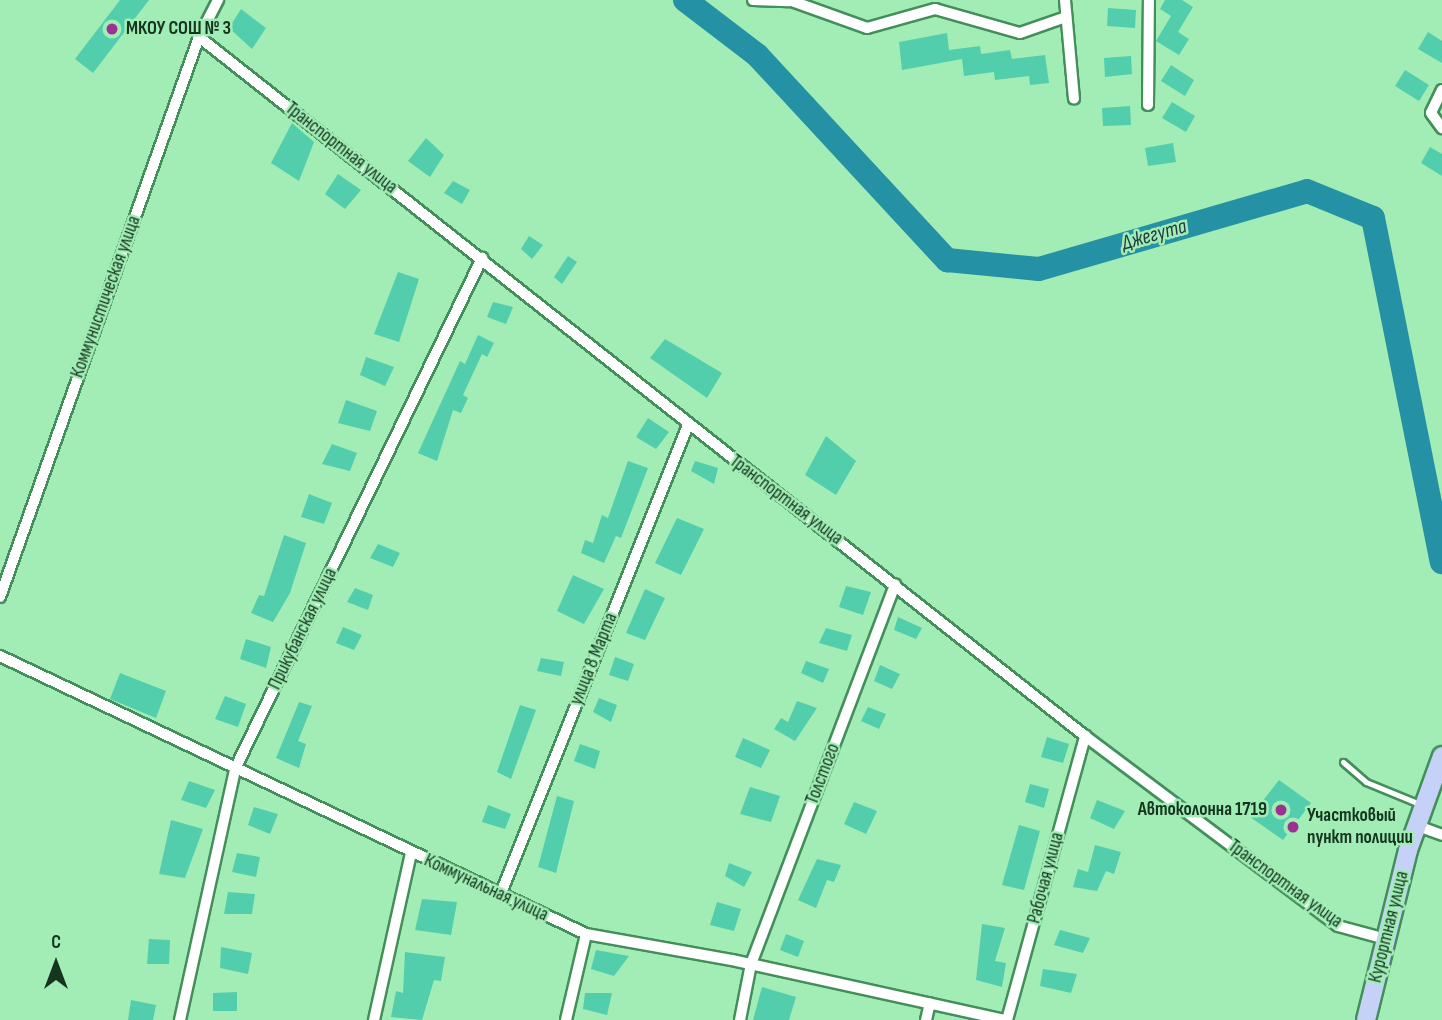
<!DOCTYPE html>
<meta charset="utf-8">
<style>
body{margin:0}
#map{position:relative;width:1442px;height:1020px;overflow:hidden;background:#a1edb5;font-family:"Sofia Sans Condensed",sans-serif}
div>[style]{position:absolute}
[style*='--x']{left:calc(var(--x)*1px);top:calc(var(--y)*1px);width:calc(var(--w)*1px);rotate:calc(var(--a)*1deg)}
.river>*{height:24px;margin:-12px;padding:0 12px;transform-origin:12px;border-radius:12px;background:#2591a4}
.building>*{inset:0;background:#53ceac}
.roads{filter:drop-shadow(2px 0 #438e5b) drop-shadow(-2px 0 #438e5b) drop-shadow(0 2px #438e5b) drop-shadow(0 -2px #438e5b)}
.lane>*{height:5px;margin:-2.5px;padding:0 2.5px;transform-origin:2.5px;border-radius:2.5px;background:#fff}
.street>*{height:10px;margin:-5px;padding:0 5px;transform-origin:5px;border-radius:5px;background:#fff}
.primary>*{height:18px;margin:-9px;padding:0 9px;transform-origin:9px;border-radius:9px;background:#c6d1f8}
.dots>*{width:19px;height:19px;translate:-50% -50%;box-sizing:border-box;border:4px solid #a1edb5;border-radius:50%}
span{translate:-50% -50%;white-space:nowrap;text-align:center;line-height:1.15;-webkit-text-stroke:5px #a1edb5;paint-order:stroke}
.poi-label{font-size:19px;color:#15351f;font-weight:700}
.left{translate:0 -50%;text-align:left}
.right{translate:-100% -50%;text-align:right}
.street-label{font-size:19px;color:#15351f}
.water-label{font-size:21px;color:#233a3f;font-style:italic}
.north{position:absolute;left:21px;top:929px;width:70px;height:70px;-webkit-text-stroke:5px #a1edb5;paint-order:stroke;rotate:0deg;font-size:19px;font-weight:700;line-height:28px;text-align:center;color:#15351f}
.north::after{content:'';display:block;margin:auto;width:24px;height:32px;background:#15351f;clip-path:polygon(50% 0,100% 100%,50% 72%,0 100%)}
</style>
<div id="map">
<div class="river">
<div style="--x:685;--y:0;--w:91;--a:37.4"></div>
<div style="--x:757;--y:55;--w:280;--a:47.2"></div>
<div style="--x:947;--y:260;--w:92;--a:5.6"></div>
<div style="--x:1039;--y:269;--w:279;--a:-16.2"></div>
<div style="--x:1307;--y:191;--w:71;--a:22.2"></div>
<div style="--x:1373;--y:218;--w:351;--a:78.7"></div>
</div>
<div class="building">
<div style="clip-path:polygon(120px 0,149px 0,93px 73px,75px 59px)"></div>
<div style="clip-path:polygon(1165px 0,1182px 0,1193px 7px,1178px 32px,1189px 39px,1179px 55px,1156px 41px,1171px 16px,1160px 9px)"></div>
<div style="clip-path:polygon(1108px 8px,1136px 10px,1135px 28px,1107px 26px)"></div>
<div style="clip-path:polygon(241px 9px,266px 28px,252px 49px,229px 28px)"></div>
<div style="clip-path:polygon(1428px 32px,1442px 41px,1442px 63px,1418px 49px)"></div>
<div style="clip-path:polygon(947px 33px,949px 50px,980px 46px,981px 54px,1010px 50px,1012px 59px,1045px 55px,1049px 83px,1030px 85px,1029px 76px,995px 80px,994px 72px,964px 76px,962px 59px,902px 70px,899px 42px)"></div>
<div style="clip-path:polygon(1131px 56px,1132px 74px,1105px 77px,1104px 58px)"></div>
<div style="clip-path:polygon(1171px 65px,1194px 80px,1185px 96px,1161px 81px)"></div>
<div style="clip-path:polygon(1405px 70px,1429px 85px,1419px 101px,1395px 86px)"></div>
<div style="clip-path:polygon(1172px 102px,1195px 116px,1186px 132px,1162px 118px)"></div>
<div style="clip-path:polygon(1130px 106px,1131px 125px,1103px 126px,1102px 108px)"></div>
<div style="clip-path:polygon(292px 123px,314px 142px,299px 181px,271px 163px)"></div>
<div style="clip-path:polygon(426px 138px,444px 155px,430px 177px,408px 161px)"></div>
<div style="clip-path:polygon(1173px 143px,1176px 162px,1148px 166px,1145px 148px)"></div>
<div style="clip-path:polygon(1430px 147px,1442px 154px,1442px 176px,1421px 163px)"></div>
<div style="clip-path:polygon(338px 174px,361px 190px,345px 209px,325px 194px)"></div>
<div style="clip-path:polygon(453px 181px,470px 190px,462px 204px,444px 193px)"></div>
<div style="clip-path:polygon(529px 236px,543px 245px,532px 259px,521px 249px)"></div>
<div style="clip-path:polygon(568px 256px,577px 262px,562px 284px,554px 277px)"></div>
<div style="clip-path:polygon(398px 272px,419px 279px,399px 342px,374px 334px)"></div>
<div style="clip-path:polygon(493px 302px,513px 307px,506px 324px,487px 317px)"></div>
<div style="clip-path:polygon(478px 335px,494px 343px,487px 357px,482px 354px,463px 395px,468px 398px,461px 413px,453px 410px,437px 461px,418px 453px,460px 361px,465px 364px)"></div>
<div style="clip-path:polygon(665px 339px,722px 373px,707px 398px,650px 358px)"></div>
<div style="clip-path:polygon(366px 357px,394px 367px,385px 386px,360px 375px)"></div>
<div style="clip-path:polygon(346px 400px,377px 411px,370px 431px,338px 423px)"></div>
<div style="clip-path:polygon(648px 418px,669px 432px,656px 449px,636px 437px)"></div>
<div style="clip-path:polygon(826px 436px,856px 461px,836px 495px,805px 475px)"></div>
<div style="clip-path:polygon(332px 444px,357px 453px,350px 471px,322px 464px)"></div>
<div style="clip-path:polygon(628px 461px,648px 468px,621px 538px,616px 536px,604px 563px,581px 553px,585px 540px,593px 543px,602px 515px,608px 518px)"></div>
<div style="clip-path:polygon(695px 461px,718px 468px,714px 484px,691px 471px)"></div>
<div style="clip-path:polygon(309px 494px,332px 503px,324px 524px,301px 517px)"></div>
<div style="clip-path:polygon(677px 518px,704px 529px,681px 575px,655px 563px)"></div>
<div style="clip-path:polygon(284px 535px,306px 543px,290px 593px,273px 622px,251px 613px,259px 595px,264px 596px)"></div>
<div style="clip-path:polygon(378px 544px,400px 553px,393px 567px,370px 558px)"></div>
<div style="clip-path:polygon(573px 575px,604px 589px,584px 624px,557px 611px)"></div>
<div style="clip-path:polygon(846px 586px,871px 592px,863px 615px,839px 607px)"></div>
<div style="clip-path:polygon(355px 588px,373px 595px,368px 610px,347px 602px)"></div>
<div style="clip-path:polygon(645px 589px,665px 598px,645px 640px,626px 633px)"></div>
<div style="clip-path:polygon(898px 617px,922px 628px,916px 639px,894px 630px)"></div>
<div style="clip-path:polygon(343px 627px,362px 635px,354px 650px,336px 643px)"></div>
<div style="clip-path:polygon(826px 628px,852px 635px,847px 651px,819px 643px)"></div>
<div style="clip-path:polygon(246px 639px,271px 647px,266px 668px,240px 659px)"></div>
<div style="clip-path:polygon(615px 657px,634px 664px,628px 681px,609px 675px)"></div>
<div style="clip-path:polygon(541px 658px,564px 662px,561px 676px,537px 671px)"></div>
<div style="clip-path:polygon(806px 661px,829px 669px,823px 683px,801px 673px)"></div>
<div style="clip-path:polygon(880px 665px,900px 674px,892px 689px,874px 681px)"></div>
<div style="clip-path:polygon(120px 673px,166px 691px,156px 718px,110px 699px)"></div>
<div style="clip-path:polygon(225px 696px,246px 704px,238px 727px,215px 719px)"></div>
<div style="clip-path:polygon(599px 698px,617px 705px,611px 722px,593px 712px)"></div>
<div style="clip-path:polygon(797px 701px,817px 708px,795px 741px,774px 729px,781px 718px,788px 722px)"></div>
<div style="clip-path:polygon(299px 702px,312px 706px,298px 741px,306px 744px,299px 768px,276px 758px)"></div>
<div style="clip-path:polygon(520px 705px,536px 710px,511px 779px,497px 772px)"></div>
<div style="clip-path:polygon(868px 707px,886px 714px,879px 729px,861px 721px)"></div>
<div style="clip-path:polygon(1047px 737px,1069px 744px,1063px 763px,1041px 757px)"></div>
<div style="clip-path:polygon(743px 738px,770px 750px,761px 768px,735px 757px)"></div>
<div style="clip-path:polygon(580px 744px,600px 751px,595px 769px,574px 761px)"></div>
<div style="clip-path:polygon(1279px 780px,1311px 803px,1283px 840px,1250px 817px)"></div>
<div style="clip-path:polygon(189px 781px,215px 790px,206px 808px,181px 800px)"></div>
<div style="clip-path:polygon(1030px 784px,1049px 789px,1044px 808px,1025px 802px)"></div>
<div style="clip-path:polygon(750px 787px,780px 796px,771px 822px,740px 814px)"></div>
<div style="clip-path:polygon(557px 796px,574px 801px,556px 873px,538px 867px)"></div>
<div style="clip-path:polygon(1097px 800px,1125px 811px,1114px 829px,1090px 818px)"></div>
<div style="clip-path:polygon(854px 802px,877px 811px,866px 834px,844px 824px)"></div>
<div style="clip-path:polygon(488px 805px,511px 814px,505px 829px,482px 822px)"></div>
<div style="clip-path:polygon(254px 807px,278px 814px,270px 834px,248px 825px)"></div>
<div style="clip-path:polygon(171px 820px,203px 829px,185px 878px,159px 874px)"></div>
<div style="clip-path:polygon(1019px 825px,1040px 831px,1024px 890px,1002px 885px)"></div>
<div style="clip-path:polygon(1095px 845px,1121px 852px,1114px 874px,1106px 871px,1097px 891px,1073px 887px,1078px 869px,1088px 872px)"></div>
<div style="clip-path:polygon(237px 853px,260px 857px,256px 877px,232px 872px)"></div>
<div style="clip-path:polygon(817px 859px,841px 865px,834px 882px,827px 880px,816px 908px,798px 900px)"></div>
<div style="clip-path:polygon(729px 863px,752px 872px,744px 887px,725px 876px)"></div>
<div style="clip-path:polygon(228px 892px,255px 894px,252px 914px,224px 914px)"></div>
<div style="clip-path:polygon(422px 899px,457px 902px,451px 935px,415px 930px)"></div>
<div style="clip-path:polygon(717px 902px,741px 909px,734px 931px,710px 925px)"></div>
<div style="clip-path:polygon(982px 924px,1005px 928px,995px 961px,1006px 963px,1002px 987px,976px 980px)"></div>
<div style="clip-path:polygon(1060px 930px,1090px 938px,1083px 953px,1054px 945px)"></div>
<div style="clip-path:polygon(786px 934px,804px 941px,798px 957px,780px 950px)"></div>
<div style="clip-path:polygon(149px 939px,170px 940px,169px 964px,147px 964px)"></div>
<div style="clip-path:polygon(221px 947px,252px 953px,248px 974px,220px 968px)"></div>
<div style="clip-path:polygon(596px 950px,629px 956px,614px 976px,591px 969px)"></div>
<div style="clip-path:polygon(405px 952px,445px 957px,441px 981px,434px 980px,422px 1020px,391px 1017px,396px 991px,403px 993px)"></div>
<div style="clip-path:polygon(1043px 969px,1077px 974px,1071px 993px,1040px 986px)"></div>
<div style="clip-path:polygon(762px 987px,796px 997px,789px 1020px,753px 1020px)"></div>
<div style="clip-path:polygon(237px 992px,237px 1011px,213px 1011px,213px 993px)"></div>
<div style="clip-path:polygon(585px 993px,612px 993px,607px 1015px,583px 1009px)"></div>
<div style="clip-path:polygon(131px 1000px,156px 1005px,153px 1020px,128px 1020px)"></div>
</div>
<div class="roads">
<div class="lane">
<div style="--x:1343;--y:762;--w:30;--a:41"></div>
<div style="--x:1366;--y:782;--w:61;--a:22.3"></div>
</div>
<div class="street">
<div style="--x:753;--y:0;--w:36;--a:2"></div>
<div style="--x:789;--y:0;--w:83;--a:19.7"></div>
<div style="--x:867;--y:28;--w:71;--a:-15.6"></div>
<div style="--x:935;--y:9;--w:88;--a:15.8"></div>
<div style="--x:1020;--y:33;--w:49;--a:-19.2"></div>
<div style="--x:1065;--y:0;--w:99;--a:84.8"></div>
<div style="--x:199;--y:37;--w:1129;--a:38.27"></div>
<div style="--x:1085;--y:736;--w:316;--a:36.9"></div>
<div style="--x:1338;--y:926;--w:50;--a:15.2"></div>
<div style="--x:1442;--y:90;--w:25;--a:116"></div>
<div style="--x:1431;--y:113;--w:19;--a:54"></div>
<div style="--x:1148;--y:105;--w:105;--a:-89.5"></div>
<div style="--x:0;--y:597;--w:594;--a:-70.44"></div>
<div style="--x:199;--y:37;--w:42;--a:-62.8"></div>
<div style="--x:0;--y:656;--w:649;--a:25.38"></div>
<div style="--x:586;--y:934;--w:148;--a:10.1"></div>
<div style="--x:732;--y:960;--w:280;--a:12.4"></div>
<div style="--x:1415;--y:825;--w:29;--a:20"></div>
<div style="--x:501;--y:893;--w:504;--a:-68.22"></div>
<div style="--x:180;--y:1020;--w:257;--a:-77.6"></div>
<div style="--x:235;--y:769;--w:568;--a:-64.2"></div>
<div style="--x:374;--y:1020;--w:171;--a:-77.5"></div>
<div style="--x:566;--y:1020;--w:88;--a:-76.9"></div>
<div style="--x:740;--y:1020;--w:57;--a:-78.9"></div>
<div style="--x:751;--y:964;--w:406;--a:-69.2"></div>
<div style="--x:926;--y:1020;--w:17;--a:-77"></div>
<div style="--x:1007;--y:1020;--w:295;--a:-74.6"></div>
</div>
<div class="primary">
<div style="--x:1366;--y:1020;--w:175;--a:-76.1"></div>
<div style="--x:1408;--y:850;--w:100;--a:-70.1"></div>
</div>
</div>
<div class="dots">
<div style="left:112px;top:29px;background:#9d3192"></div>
<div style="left:1281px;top:810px;background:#9d3192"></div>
<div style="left:1293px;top:827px;background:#9d3192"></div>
</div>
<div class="poi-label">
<span class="left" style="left:126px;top:29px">МКОУ СОШ № 3</span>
<span class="right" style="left:1267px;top:810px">Автоколонна 1719</span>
<span class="left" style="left:1307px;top:827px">Участковый<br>пункт полиции</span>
</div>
<div class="street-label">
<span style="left:341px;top:148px;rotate:38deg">Транспортная улица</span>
<span style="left:106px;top:297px;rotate:-70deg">Коммунистическая улица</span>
<span style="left:786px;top:500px;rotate:37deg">Транспортная улица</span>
<span style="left:303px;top:629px;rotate:-64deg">Прикубанская улица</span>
<span style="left:594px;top:659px;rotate:-68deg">улица 8 Марта</span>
<span style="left:823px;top:774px;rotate:-69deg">Толстого</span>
<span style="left:1046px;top:878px;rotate:-75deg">Рабочая улица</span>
<span style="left:1285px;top:884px;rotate:36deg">Транспортная улица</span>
<span style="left:486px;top:888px;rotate:25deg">Коммунальная улица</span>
<span style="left:1389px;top:927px;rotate:-76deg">Курортная улица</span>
</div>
<div class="water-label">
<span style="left:1154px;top:235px;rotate:-16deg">Джегута</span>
</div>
<div class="north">С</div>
</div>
